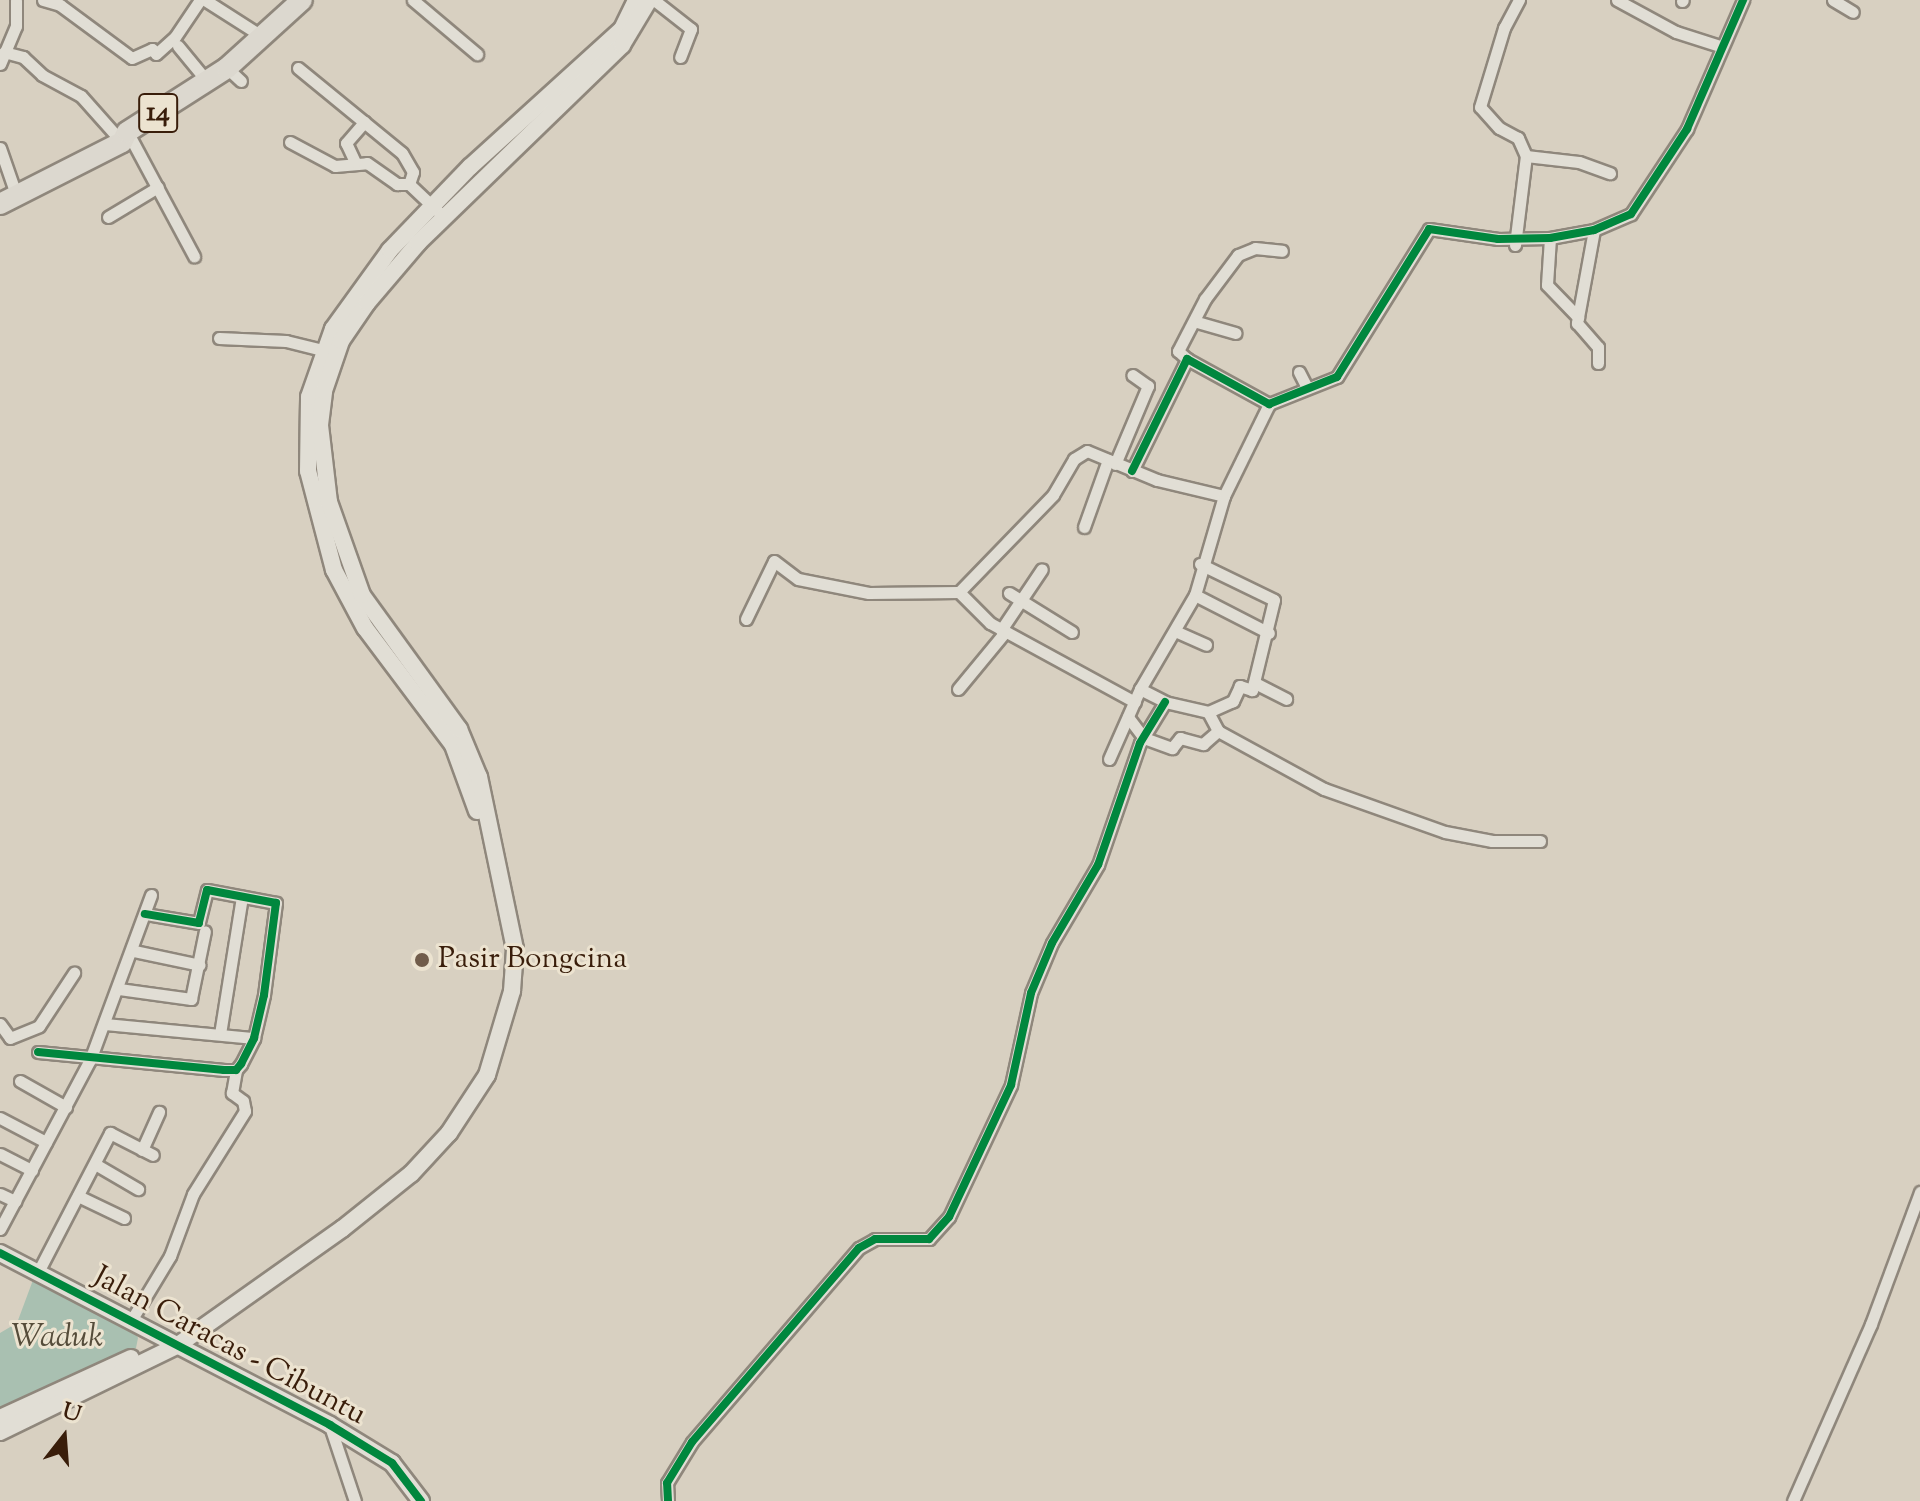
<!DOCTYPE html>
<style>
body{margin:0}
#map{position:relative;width:1920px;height:1501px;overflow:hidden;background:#d8d0c1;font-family:"Sorts Mill Goudy",serif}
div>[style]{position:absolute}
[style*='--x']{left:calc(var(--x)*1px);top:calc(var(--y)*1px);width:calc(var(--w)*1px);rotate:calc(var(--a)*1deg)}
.water>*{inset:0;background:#a9c0b1}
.roads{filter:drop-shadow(2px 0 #8f877c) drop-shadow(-2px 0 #8f877c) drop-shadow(0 2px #8f877c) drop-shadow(0 -2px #8f877c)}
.street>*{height:11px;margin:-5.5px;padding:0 5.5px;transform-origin:5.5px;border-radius:5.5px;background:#e1ded5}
.secondary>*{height:16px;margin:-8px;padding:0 8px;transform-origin:8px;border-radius:8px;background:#e1ded5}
.highway>*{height:20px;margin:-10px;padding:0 10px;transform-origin:10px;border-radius:10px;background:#dcd8cf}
.cycleway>*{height:8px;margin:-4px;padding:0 4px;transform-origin:4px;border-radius:4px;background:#00873e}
.dots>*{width:22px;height:22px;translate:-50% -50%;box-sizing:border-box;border:4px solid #ece3d0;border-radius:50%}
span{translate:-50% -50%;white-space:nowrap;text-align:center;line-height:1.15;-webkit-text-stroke:6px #ece3d0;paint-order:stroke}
.shield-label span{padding:2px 6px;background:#ece3d0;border:2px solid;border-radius:6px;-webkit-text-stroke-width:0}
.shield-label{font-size:28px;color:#391d0a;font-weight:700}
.poi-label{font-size:30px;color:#391d0a}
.left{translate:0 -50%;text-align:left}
.street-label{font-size:30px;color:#391d0a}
.water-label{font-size:32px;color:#554c3a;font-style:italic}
.north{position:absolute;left:24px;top:1397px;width:80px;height:80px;-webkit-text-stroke:6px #ece3d0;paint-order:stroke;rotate:17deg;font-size:22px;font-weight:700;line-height:32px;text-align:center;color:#391d0a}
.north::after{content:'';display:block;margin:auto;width:28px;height:36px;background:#391d0a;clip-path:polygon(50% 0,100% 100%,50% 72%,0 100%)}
</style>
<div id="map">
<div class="water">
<div style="clip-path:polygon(33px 1280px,133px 1327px,138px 1338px,136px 1348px,0 1412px,0 1333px,17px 1323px)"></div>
</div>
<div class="roads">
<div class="street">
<div style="--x:43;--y:0;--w:18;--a:16"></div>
<div style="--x:60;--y:5;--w:89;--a:36.4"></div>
<div style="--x:132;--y:58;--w:22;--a:-24"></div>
<div style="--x:152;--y:49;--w:6;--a:51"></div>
<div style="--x:156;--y:54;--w:25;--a:-42"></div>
<div style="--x:175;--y:37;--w:45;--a:-56"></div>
<div style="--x:205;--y:0;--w:69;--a:32.5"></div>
<div style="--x:413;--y:0;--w:84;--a:40.2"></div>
<div style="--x:654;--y:0;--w:47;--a:38.1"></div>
<div style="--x:691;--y:29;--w:30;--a:111"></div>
<div style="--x:1617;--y:0;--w:67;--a:28.5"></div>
<div style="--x:1676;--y:32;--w:46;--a:17.7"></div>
<div style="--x:1833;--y:0;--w:23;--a:31"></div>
<div style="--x:1682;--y:1;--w:1;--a:-45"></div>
<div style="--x:178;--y:46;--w:44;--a:50.5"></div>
<div style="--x:4;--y:52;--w:20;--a:15"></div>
<div style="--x:23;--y:57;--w:26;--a:43"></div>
<div style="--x:42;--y:75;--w:44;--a:28.3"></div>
<div style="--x:81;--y:96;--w:62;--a:48.3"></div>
<div style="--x:0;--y:64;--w:41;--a:-67.2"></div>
<div style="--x:16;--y:26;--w:26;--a:-90"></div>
<div style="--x:227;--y:68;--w:19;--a:43"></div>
<div style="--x:298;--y:68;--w:134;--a:39.3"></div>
<div style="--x:402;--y:153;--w:22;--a:60"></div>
<div style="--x:413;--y:172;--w:13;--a:108"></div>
<div style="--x:409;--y:184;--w:48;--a:43.3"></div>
<div style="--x:128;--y:133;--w:140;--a:61.8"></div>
<div style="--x:290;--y:142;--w:51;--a:28.1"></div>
<div style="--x:335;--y:166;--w:32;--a:-5"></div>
<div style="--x:367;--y:163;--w:37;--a:35"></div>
<div style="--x:397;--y:184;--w:12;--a:0"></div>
<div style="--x:0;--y:148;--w:52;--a:70.9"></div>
<div style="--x:1526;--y:156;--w:53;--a:6.5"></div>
<div style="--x:1579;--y:162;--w:33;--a:20"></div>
<div style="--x:355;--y:162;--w:21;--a:-115"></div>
<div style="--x:346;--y:143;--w:28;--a:-49"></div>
<div style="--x:108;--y:217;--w:58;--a:-31"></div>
<div style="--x:1594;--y:230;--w:95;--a:100.4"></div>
<div style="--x:1577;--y:323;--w:32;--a:49"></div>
<div style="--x:1598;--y:347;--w:16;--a:90"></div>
<div style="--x:1550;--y:238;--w:47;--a:93.7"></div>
<div style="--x:1547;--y:285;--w:45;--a:45.9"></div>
<div style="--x:1515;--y:245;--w:90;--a:-83"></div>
<div style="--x:1526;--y:156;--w:20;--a:-114"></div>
<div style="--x:1518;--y:138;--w:21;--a:-152"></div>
<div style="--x:1499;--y:128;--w:28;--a:-132"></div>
<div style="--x:1480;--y:107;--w:83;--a:-73.1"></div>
<div style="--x:1504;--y:28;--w:32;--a:-62"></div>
<div style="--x:1197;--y:322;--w:40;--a:16"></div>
<div style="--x:219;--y:338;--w:67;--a:2.6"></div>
<div style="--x:286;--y:341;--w:37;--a:14"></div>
<div style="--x:1187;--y:359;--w:12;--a:-138"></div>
<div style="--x:1178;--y:351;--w:59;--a:-62.6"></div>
<div style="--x:1205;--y:299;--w:55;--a:-53.1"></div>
<div style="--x:1238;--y:255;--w:18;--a:-22"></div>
<div style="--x:1255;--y:248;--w:27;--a:6"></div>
<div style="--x:1299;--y:372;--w:18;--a:63"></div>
<div style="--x:1115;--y:464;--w:85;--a:-67.1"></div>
<div style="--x:1148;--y:386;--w:19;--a:-145"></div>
<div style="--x:1132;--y:471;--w:125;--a:-63.8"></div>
<div style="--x:1187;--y:359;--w:94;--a:28.8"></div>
<div style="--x:1269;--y:404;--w:73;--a:-21.7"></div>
<div style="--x:1337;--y:377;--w:174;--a:-58.1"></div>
<div style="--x:1429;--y:229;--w:70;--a:8.2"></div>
<div style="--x:1498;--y:239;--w:52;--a:-1.1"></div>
<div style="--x:1550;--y:238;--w:45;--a:-10.3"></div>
<div style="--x:1594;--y:230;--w:40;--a:-23.4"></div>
<div style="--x:1631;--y:214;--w:102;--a:-56.6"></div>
<div style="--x:1687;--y:129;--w:141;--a:-66.5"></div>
<div style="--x:1084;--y:527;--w:71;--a:-70.3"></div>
<div style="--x:1200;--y:564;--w:82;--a:25.9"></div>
<div style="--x:1274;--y:600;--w:93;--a:103.7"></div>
<div style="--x:1252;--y:690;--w:13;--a:-162"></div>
<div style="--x:1240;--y:686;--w:17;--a:115"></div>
<div style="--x:1233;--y:701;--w:27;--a:156"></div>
<div style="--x:1208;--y:712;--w:21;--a:62"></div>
<div style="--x:1218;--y:731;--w:121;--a:28.7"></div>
<div style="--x:1324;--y:789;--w:128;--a:19.6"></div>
<div style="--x:1445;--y:832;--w:48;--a:10.8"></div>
<div style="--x:1492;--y:841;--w:48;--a:0"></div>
<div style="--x:959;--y:592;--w:44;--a:45"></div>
<div style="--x:990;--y:623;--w:165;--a:28.6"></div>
<div style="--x:1009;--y:593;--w:74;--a:31.8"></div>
<div style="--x:1195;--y:595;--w:83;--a:27.2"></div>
<div style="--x:746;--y:619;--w:64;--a:-64.2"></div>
<div style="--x:774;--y:561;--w:30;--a:37"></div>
<div style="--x:798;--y:579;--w:72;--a:11.2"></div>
<div style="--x:869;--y:593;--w:90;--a:-0.6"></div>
<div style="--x:959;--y:592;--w:135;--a:-45.9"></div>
<div style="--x:1053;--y:495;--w:42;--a:-59.7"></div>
<div style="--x:1074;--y:459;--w:15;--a:-32"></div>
<div style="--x:1087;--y:451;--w:76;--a:22.5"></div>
<div style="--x:1157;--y:480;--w:69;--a:13.4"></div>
<div style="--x:1001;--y:630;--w:73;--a:-56.1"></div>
<div style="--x:1175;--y:631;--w:34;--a:24"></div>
<div style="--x:1255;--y:683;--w:35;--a:27"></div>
<div style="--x:958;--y:689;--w:74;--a:-50.5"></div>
<div style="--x:1140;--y:689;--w:28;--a:27"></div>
<div style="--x:1165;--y:702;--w:44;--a:13.1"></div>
<div style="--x:1128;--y:717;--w:26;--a:53"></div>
<div style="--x:1144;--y:738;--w:30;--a:20"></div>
<div style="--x:1172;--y:748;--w:13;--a:-51"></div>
<div style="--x:1180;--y:738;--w:24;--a:15"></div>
<div style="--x:1203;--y:744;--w:20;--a:-41"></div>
<div style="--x:1109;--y:759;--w:77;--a:-66.1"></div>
<div style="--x:1140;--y:689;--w:109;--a:-59.7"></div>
<div style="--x:1195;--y:595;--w:103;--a:-73.7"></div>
<div style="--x:1224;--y:496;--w:102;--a:-63.9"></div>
<div style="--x:134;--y:951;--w:67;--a:12"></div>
<div style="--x:119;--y:989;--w:73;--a:7.9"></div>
<div style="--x:191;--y:999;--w:69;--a:-78.4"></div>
<div style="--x:0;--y:1024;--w:17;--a:54"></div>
<div style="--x:10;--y:1038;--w:31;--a:-22"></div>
<div style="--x:39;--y:1026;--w:64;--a:-56.6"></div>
<div style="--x:105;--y:1024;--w:150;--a:5.4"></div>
<div style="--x:220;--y:1034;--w:139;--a:-80.9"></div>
<div style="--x:38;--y:1052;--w:187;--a:5.5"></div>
<div style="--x:224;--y:1070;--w:12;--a:0"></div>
<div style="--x:236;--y:1070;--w:8;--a:-50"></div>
<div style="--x:241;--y:1064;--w:29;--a:-63"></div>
<div style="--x:254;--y:1038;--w:44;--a:-76.9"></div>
<div style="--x:264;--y:995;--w:93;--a:-82.6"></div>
<div style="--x:276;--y:903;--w:70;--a:-169.3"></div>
<div style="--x:207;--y:890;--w:34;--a:104"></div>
<div style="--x:199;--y:923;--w:55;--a:-170.5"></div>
<div style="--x:20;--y:1081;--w:53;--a:29.5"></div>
<div style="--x:0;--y:1118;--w:52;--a:27.6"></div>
<div style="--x:142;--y:1150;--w:42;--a:-65.9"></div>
<div style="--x:0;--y:1154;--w:36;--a:27"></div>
<div style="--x:95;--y:1164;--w:50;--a:30.2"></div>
<div style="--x:0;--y:1194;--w:17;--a:25"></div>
<div style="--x:78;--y:1196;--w:51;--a:25.6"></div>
<div style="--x:0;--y:1229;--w:191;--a:-62"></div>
<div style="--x:90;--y:1060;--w:176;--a:-69.7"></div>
<div style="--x:37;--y:1274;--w:159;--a:-62.6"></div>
<div style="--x:110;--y:1133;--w:48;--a:27.1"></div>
<div style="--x:132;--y:1319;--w:74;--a:-58.9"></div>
<div style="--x:170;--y:1256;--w:66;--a:-69.6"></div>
<div style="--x:193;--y:1194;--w:98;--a:-57.9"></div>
<div style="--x:245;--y:1111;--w:10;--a:-101"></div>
<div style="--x:243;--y:1101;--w:14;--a:-144"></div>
<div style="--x:232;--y:1093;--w:23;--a:-80"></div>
<div style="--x:330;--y:1426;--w:79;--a:71.6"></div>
<div style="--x:668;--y:1501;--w:18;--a:-93"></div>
<div style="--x:667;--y:1483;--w:48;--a:-58.6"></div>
<div style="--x:692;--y:1442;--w:256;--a:-49.3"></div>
<div style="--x:859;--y:1248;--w:18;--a:-29"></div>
<div style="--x:875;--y:1239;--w:54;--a:0"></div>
<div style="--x:929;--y:1239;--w:30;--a:-48"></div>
<div style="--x:949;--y:1217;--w:146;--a:-64.8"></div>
<div style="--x:1011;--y:1085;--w:94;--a:-77.7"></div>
<div style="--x:1031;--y:993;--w:54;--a:-67.2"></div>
<div style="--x:1052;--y:943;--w:91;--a:-59.5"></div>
<div style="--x:1098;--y:865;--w:129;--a:-71"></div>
<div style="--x:1140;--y:743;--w:48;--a:-58.6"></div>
<div style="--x:1793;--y:1501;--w:193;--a:-66.2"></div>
<div style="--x:1871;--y:1324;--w:141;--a:-69.6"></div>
</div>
<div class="secondary">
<div style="--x:477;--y:811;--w:70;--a:-110"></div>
<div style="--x:453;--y:745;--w:146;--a:-126.9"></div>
<div style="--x:365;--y:628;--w:66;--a:-118.1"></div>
<div style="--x:334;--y:570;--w:102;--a:-104.7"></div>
<div style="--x:308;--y:471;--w:74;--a:-89.2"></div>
<div style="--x:309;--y:397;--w:72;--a:-70.6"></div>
<div style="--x:333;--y:329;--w:97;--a:-54.2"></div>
<div style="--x:390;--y:250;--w:115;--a:-46.1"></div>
<div style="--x:470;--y:167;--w:205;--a:-42.2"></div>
<div style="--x:622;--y:29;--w:32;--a:-64"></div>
<div style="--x:0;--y:1253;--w:372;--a:27.5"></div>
<div style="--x:330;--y:1425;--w:73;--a:31.5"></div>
<div style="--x:392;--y:1463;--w:48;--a:52.7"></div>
<div style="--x:0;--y:1418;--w:144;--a:-24.6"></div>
<div style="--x:0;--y:1432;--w:198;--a:-26"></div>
<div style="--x:178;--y:1345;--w:201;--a:-35.3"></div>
<div style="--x:342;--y:1229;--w:88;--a:-38.6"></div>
<div style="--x:411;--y:1174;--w:56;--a:-47.2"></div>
<div style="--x:449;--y:1133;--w:69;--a:-56.8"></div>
<div style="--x:487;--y:1075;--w:88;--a:-73.4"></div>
<div style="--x:512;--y:991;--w:42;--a:-85.9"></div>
<div style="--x:515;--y:949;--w:176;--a:-101.8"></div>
<div style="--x:479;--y:777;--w:52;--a:-112.6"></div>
<div style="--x:459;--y:729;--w:165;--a:-125.9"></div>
<div style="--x:362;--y:595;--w:99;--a:-109.5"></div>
<div style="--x:329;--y:502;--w:78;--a:-96.7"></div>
<div style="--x:320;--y:425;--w:34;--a:-83"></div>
<div style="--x:324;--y:391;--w:53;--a:-71.2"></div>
<div style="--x:341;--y:341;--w:46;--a:-55.6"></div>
<div style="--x:367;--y:303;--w:79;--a:-49.6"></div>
<div style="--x:418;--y:243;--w:284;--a:-44.1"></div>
<div style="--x:622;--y:45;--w:52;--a:-59"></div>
</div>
<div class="highway">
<div style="--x:0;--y:204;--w:137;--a:-26.9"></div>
<div style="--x:122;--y:142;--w:11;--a:-63"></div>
<div style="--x:127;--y:132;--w:119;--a:-32.6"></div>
<div style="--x:227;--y:68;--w:101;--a:-42.2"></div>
</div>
</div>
<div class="cycleway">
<div style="--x:1132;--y:471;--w:125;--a:-63.8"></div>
<div style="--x:1187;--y:359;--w:94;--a:28.8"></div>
<div style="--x:1269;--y:404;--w:73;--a:-21.7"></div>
<div style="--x:1337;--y:377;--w:174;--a:-58.1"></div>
<div style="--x:1429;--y:229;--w:70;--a:8.2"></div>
<div style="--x:1498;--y:239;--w:52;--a:-1.1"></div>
<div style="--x:1550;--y:238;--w:45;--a:-10.3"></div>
<div style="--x:1594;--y:230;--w:40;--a:-23.4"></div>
<div style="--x:1631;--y:214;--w:102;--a:-56.6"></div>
<div style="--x:1687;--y:129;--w:141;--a:-66.5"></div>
<div style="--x:38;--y:1052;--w:187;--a:5.5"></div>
<div style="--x:224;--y:1070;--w:12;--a:0"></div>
<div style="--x:236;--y:1070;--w:8;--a:-50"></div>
<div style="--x:241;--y:1064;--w:29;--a:-63"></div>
<div style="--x:254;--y:1038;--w:44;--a:-76.9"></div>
<div style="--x:264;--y:995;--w:93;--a:-82.6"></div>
<div style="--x:276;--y:903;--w:70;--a:-169.3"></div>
<div style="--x:207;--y:890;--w:34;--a:104"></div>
<div style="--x:199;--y:923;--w:55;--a:-170.5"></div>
<div style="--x:0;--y:1253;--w:372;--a:27.5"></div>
<div style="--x:330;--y:1425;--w:73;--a:31.5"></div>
<div style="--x:392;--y:1463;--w:48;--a:52.7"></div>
<div style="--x:668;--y:1501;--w:18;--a:-93"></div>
<div style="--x:667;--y:1483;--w:48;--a:-58.6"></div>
<div style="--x:692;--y:1442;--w:256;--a:-49.3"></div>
<div style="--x:859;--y:1248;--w:18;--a:-29"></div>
<div style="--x:875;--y:1239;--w:54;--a:0"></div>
<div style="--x:929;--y:1239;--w:30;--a:-48"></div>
<div style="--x:949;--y:1217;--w:146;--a:-64.8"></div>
<div style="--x:1011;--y:1085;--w:94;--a:-77.7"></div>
<div style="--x:1031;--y:993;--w:54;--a:-67.2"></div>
<div style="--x:1052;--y:943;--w:91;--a:-59.5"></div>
<div style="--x:1098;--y:865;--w:129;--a:-71"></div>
<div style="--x:1140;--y:743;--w:48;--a:-58.6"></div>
</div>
<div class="dots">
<div style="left:422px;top:960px;background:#715c4a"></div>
</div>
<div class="shield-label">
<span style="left:158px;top:113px">14</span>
</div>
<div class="poi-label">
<span class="left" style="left:438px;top:960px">Pasir Bongcina</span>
</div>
<div class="street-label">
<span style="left:229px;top:1347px;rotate:28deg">Jalan Caracas - Cibuntu</span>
</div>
<div class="water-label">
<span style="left:57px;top:1338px">Waduk</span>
</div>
<div class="north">U</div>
</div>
